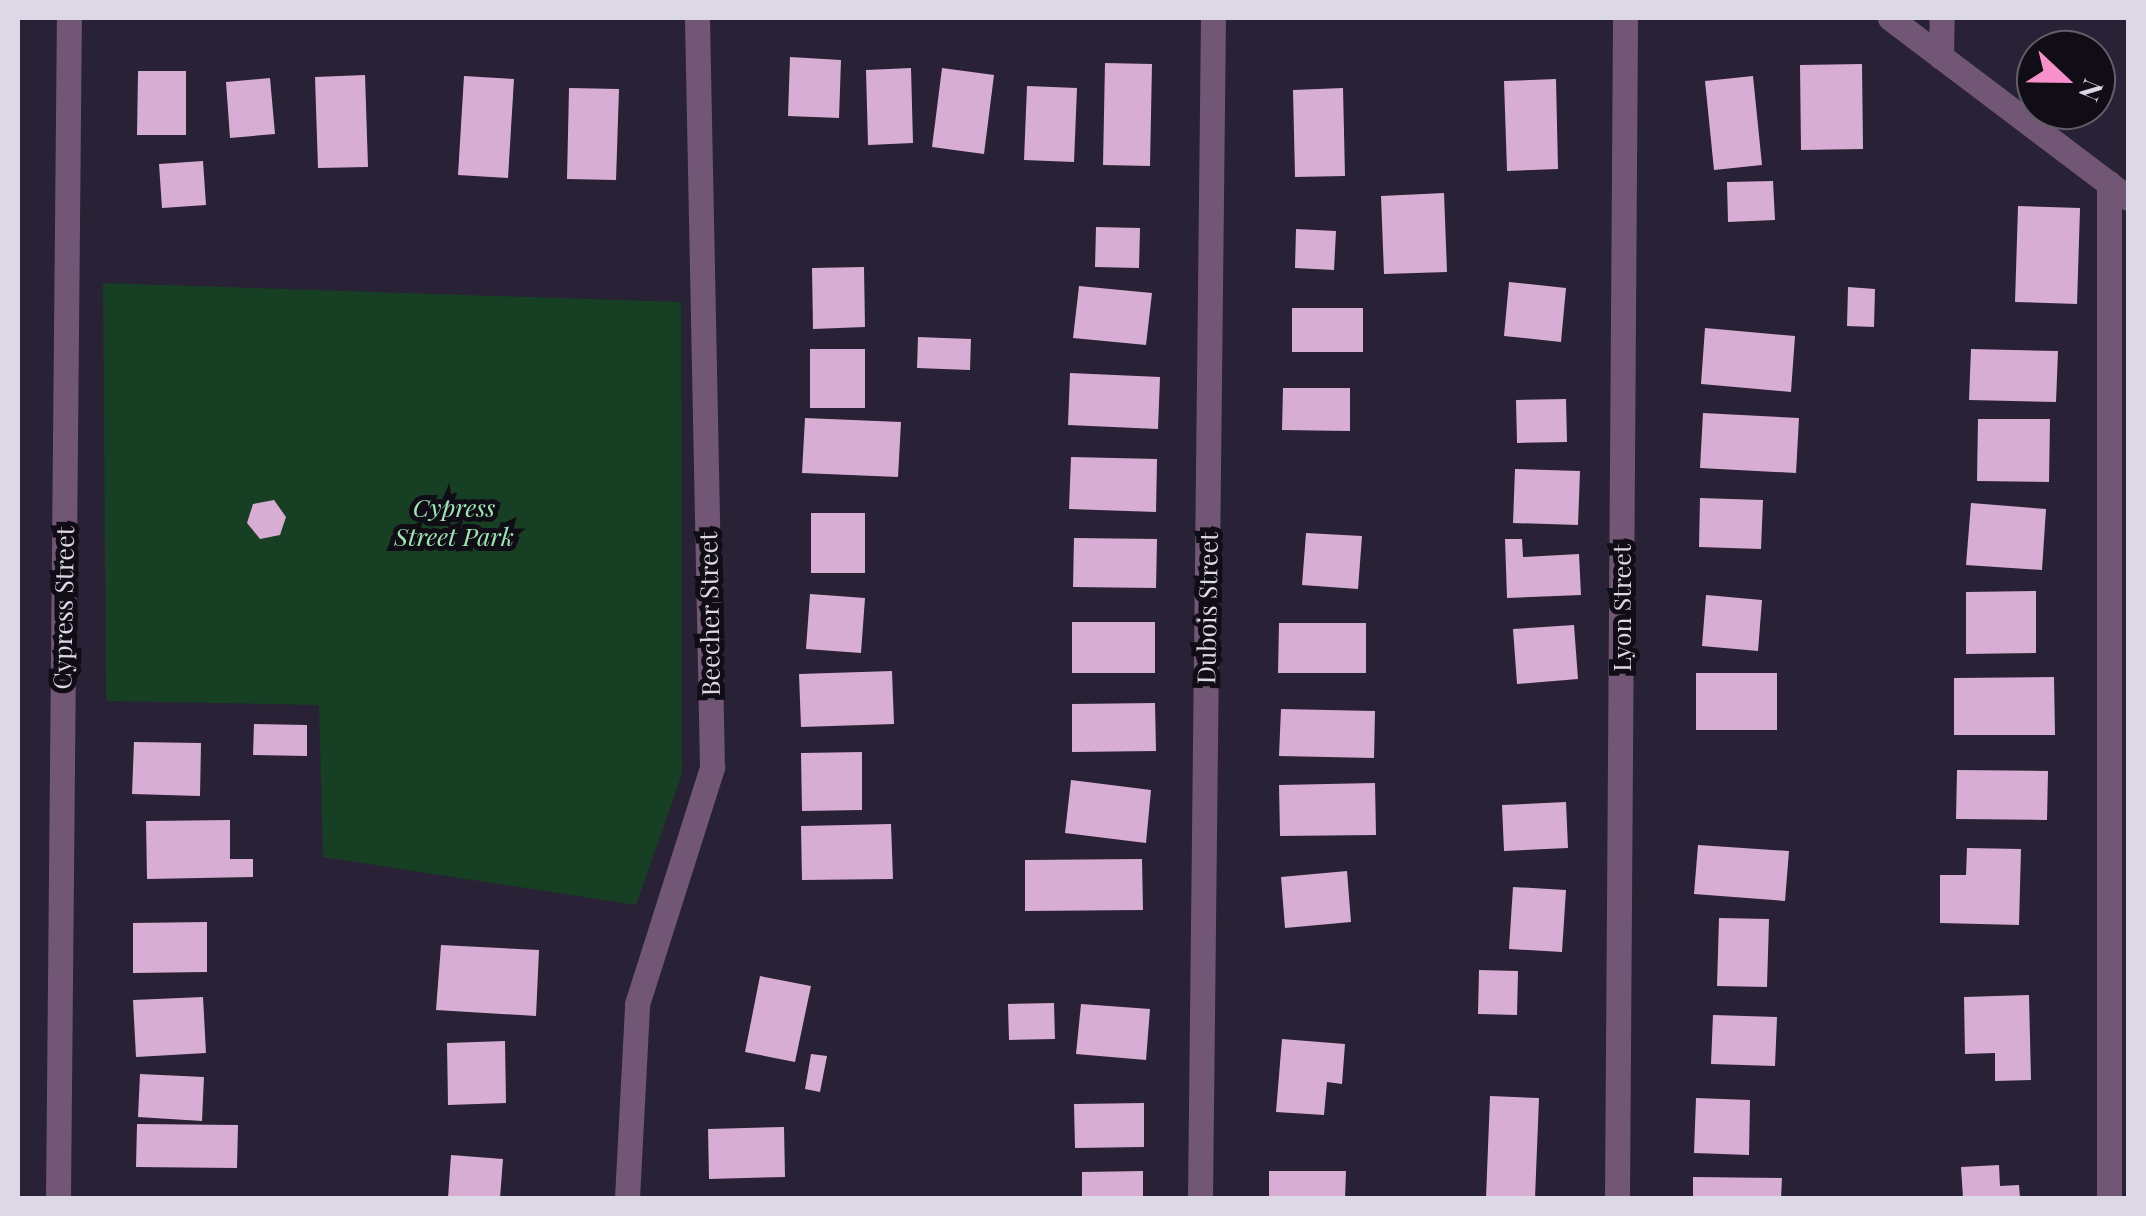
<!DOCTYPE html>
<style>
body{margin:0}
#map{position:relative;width:2146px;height:1216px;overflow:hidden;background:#292135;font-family:"Playfair Display",serif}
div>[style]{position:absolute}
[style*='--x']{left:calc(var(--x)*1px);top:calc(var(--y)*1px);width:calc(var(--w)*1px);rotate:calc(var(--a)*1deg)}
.green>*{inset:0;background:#173f24}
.building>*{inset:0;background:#d8add3}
.minor>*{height:25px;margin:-12.5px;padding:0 12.5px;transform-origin:12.5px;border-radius:12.5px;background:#715675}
span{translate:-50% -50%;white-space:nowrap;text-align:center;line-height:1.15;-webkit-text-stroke:10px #100d16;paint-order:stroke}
.park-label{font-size:25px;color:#9fe5b1;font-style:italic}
.street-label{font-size:25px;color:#ddd8e5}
.frame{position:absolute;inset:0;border:20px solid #ddd8e5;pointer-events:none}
.north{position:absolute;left:2016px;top:30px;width:100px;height:100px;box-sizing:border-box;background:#100d16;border:2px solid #625e69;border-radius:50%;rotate:112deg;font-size:28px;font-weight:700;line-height:40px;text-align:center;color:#ddd8e5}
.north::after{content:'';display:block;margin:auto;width:35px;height:45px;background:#f890cc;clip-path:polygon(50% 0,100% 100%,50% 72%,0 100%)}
</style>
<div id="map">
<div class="green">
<div style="clip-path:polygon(103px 283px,681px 302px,682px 774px,636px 905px,323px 857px,319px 705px,106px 701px)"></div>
</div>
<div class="building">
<div style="clip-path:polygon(790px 57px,841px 60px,839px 118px,788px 116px)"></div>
<div style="clip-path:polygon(1105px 63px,1152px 64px,1150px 166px,1103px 165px)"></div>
<div style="clip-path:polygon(1862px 64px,1863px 149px,1801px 150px,1800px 65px)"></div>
<div style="clip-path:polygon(911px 68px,913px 143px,868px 145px,866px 70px)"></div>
<div style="clip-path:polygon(942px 68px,994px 75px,984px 154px,932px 147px)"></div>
<div style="clip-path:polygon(138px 71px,186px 71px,186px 135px,137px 135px)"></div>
<div style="clip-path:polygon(365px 75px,368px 167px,318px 168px,315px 77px)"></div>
<div style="clip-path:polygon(464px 76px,514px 79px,508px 178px,458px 175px)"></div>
<div style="clip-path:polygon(1753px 76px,1762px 165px,1714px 170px,1705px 81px)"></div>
<div style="clip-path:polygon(270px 78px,275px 134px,230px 138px,226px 82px)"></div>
<div style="clip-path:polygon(1556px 79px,1558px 169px,1507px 171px,1504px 81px)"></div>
<div style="clip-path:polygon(1027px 86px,1077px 88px,1074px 162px,1024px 160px)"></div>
<div style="clip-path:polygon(569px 88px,619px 89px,616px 180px,567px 179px)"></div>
<div style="clip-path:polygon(1343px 88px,1345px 176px,1295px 177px,1293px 90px)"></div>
<div style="clip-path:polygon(203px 161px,206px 205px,162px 208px,159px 164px)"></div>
<div style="clip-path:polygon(1773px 181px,1775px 220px,1728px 222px,1727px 182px)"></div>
<div style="clip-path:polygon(1444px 193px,1447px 272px,1384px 274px,1381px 196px)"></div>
<div style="clip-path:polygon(2018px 206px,2080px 208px,2077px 304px,2015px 302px)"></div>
<div style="clip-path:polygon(1096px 227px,1140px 228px,1139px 268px,1095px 267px)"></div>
<div style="clip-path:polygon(1296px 229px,1336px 231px,1334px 270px,1295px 268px)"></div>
<div style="clip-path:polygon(864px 267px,865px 327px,813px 329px,812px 268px)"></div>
<div style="clip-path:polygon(1509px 282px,1566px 288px,1561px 342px,1504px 336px)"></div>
<div style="clip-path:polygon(1079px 286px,1152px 293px,1146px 345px,1073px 338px)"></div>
<div style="clip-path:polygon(1848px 287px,1875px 289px,1874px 327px,1847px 326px)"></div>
<div style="clip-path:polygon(1292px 308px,1363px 308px,1363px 352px,1292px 352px)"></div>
<div style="clip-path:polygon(1705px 328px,1795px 336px,1791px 392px,1701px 384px)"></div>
<div style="clip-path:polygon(918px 337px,971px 339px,970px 370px,917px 368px)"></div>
<div style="clip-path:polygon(810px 349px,865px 349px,865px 408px,810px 408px)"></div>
<div style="clip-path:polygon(1971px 349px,2058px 351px,2056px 402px,1969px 400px)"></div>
<div style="clip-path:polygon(1070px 373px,1160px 377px,1158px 429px,1068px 425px)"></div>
<div style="clip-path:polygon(1283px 388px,1350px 388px,1350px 431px,1282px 430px)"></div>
<div style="clip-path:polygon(1566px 399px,1567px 442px,1517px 443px,1516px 400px)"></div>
<div style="clip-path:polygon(1703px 413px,1799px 418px,1796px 473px,1700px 468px)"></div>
<div style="clip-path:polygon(805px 418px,901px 422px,898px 477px,802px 473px)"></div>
<div style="clip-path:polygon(1978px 419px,2050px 419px,2049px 482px,1977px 481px)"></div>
<div style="clip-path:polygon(1071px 457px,1157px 459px,1156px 512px,1069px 509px)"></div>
<div style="clip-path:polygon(1515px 469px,1580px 471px,1578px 525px,1513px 523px)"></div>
<div style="clip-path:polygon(1700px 498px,1763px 500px,1761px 549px,1699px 547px)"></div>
<div style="clip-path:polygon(274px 500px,286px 517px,280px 535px,260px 539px,247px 523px,253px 504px)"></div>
<div style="clip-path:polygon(1971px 503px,2046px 509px,2042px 570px,1966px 565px)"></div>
<div style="clip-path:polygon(811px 513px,865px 513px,865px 573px,811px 573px)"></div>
<div style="clip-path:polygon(1306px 533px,1362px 536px,1358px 589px,1302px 585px)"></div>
<div style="clip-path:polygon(1074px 538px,1157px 539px,1156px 588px,1073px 587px)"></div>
<div style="clip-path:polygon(1505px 539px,1522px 539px,1523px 557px,1579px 554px,1581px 595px,1507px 598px)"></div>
<div style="clip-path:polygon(2036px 591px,2036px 653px,1966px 654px,1966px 592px)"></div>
<div style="clip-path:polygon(810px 594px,865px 598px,861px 653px,806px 649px)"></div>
<div style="clip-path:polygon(1706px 595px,1762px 600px,1758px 651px,1702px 646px)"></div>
<div style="clip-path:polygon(1072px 622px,1155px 622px,1155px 673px,1072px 673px)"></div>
<div style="clip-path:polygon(1279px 623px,1366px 623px,1366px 673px,1278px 673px)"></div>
<div style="clip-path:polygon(1574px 625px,1578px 679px,1517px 684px,1513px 629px)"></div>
<div style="clip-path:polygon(892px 671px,894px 724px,801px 727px,799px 674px)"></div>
<div style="clip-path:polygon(1696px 673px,1777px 673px,1777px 730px,1696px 730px)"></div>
<div style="clip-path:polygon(2054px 677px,2055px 735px,1954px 735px,1954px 678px)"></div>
<div style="clip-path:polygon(1155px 703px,1156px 751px,1072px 752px,1072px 704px)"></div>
<div style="clip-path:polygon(1281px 709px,1375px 711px,1374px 758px,1279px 756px)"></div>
<div style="clip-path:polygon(254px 724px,307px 725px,307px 756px,253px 755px)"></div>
<div style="clip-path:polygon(134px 742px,201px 743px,200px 796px,132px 794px)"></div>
<div style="clip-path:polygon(862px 752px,862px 810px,802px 811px,801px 753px)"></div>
<div style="clip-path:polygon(1957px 770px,2048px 771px,2047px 820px,1956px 819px)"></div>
<div style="clip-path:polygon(1071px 780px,1151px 790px,1146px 843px,1065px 833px)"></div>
<div style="clip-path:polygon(1375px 783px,1376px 835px,1280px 836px,1279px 785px)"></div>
<div style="clip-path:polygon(1566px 802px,1568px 848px,1504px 851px,1502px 805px)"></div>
<div style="clip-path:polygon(230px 820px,230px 859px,253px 859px,253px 877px,147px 879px,146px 821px)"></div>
<div style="clip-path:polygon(891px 824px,893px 879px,802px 880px,801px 826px)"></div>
<div style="clip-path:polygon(1698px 845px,1789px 851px,1785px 901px,1694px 894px)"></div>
<div style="clip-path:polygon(1967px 848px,2021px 849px,2019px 925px,1940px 923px,1940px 875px,1966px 875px)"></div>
<div style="clip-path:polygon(1142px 859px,1143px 910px,1025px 911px,1025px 860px)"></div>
<div style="clip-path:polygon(1347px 871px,1351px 922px,1285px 928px,1281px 877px)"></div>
<div style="clip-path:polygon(1513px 887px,1566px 890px,1562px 952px,1509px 949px)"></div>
<div style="clip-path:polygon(1719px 918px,1769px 919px,1767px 987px,1717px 986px)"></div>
<div style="clip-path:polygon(207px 922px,207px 972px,133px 973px,133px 923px)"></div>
<div style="clip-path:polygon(441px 945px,539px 950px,536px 1016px,436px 1010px)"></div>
<div style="clip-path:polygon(1479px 970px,1518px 971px,1517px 1015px,1478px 1014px)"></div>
<div style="clip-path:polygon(760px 976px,811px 986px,795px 1062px,745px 1052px)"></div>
<div style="clip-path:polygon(2029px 995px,2031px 1080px,1995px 1081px,1995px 1053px,1965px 1054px,1964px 997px)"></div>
<div style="clip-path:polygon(203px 997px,206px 1053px,136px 1057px,133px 1000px)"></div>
<div style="clip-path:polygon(1054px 1003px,1055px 1039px,1009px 1040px,1008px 1004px)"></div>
<div style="clip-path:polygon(1081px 1004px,1150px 1009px,1146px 1060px,1076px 1054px)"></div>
<div style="clip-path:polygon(1713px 1015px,1777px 1017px,1775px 1066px,1711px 1064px)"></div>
<div style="clip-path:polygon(1282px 1039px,1345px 1044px,1342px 1084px,1327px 1082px,1324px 1115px,1276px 1112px)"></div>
<div style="clip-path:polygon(505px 1041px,506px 1103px,448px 1105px,447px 1043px)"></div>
<div style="clip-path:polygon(811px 1054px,827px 1056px,820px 1092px,805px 1089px)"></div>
<div style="clip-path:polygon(140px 1074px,204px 1077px,202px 1121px,138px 1117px)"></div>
<div style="clip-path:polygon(1490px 1096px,1539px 1098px,1535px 1198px,1486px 1198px)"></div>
<div style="clip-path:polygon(1696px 1098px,1750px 1100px,1749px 1155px,1694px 1153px)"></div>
<div style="clip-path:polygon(1144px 1103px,1144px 1147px,1075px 1148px,1074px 1104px)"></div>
<div style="clip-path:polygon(137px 1124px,238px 1125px,237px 1168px,136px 1167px)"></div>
<div style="clip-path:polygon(784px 1127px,785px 1177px,709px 1179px,708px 1129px)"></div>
<div style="clip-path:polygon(451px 1155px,503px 1159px,500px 1198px,448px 1198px)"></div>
<div style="clip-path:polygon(1999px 1165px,2000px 1186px,2019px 1185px,2020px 1198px,1963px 1198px,1961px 1167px)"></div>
<div style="clip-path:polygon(1143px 1171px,1143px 1198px,1082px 1198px,1082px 1172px)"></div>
<div style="clip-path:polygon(1269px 1171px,1346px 1171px,1345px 1198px,1269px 1198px)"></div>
<div style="clip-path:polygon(1693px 1177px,1782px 1178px,1781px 1198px,1693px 1198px)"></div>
</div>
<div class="minor">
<div style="--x:1890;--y:18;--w:298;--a:37.1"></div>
<div style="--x:1941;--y:57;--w:39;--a:-89"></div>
<div style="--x:58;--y:1198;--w:1180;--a:-89.47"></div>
<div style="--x:627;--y:1198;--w:194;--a:-87"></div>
<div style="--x:637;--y:1004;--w:249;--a:-72.4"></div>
<div style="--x:712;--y:767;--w:749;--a:-91.15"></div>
<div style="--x:1200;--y:1198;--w:1180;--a:-89.37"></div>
<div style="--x:1617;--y:1198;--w:1180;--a:-89.61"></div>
<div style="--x:2109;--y:1198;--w:1015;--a:-90"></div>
</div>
<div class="park-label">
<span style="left:454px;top:522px">Cypress<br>Street Park</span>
</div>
<div class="street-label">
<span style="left:63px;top:608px;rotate:-89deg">Cypress Street</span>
<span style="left:1207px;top:608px;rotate:-89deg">Dubois Street</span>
<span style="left:1621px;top:608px;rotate:-90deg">Lyon Street</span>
<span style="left:709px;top:614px;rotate:-91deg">Beecher Street</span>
</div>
<div class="frame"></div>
<div class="north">N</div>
</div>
